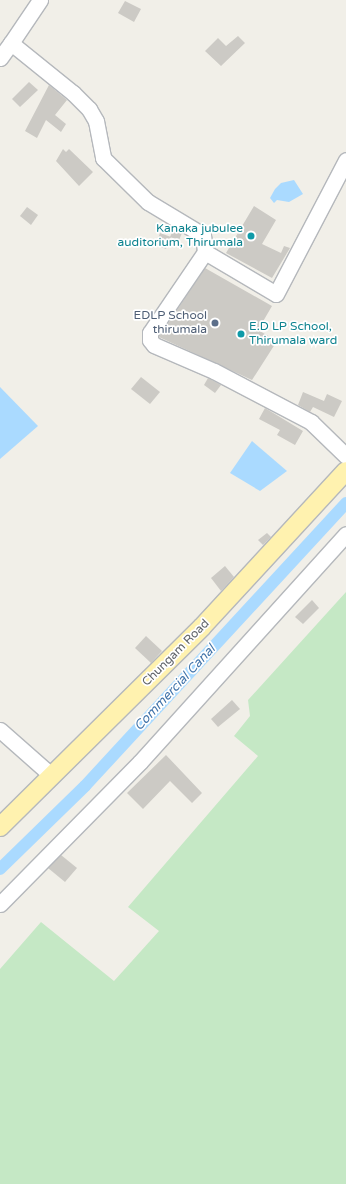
<!DOCTYPE html>
<style>
body{margin:0}
#map{position:relative;width:346px;height:1184px;overflow:hidden;background:#f1efe8;font-family:"Varela Round",sans-serif}
div>[style]{position:absolute}
[style*='--x']{left:calc(var(--x)*1px);top:calc(var(--y)*1px);width:calc(var(--w)*1px);rotate:calc(var(--a)*1deg)}
.green>*{inset:0;background:#c5e8c5}
.water>*{inset:0;background:#aadaff}
.canal>*{height:12px;margin:-6px;padding:0 6px;transform-origin:6px;border-radius:6px;background:#aadaff}
.building>*{inset:0;background:#cccac5}
.roads{filter:drop-shadow(1px 0 #b5b8bc) drop-shadow(-1px 0 #b5b8bc) drop-shadow(0 1px #b5b8bc) drop-shadow(0 -1px #b5b8bc)}
.minor>*{height:15px;margin:-7.5px;padding:0 7.5px;transform-origin:7.5px;border-radius:7.5px;background:#fff}
.major>*{height:18px;margin:-9px;padding:0 9px;transform-origin:9px;border-radius:9px;background:#fff2af}
.dots>*{width:11px;height:11px;translate:-50% -50%;box-sizing:border-box;border:2px solid #fff;border-radius:50%}
span{translate:-50% -50%;white-space:nowrap;text-align:center;line-height:1.15;-webkit-text-stroke:3.5px #fff;paint-order:stroke}
.culture-label{font-size:12px;color:#0d838f}
.right{translate:-100% -50%;text-align:right}
.left{translate:0 -50%;text-align:left}
.service-label{font-size:12px;color:#4e5e75}
.street-label{font-size:12px;color:#5f6368}
.water-label{font-size:13px;color:#4174aa;font-style:italic}
</style>
<div id="map">
<div class="green">
<div style="clip-path:polygon(346px 592px,346px 1184px,0 1184px,0 969px,41px 922px,114px 981px,159px 931px,128px 907px,258px 756px,234px 736px,250px 716px,248px 700px)"></div>
</div>
<div class="water">
<div style="clip-path:polygon(294px 180px,303px 194px,289px 202px,277px 200px,274px 203px,270px 198px,275px 189px,281px 183px)"></div>
<div style="clip-path:polygon(0 387px,38px 426px,0 459px)"></div>
<div style="clip-path:polygon(252px 441px,287px 471px,260px 491px,230px 473px)"></div>
</div>
<div class="canal">
<div style="--x:0;--y:869;--w:119;--a:-44.3"></div>
<div style="--x:85;--y:786;--w:385;--a:-47.3"></div>
</div>
<div class="building">
<div style="clip-path:polygon(125px 1px,141px 9px,134px 22px,118px 13px)"></div>
<div style="clip-path:polygon(238px 36px,245px 43px,221px 66px,205px 51px,218px 38px,226px 46px)"></div>
<div style="clip-path:polygon(29px 82px,38px 90px,20px 107px,12px 99px)"></div>
<div style="clip-path:polygon(49px 85px,67px 100px,55px 115px,66px 124px,61px 132px,46px 120px,37px 138px,25px 131px)"></div>
<div style="clip-path:polygon(63px 149px,66px 152px,69px 149px,93px 172px,79px 186px,56px 161px)"></div>
<div style="clip-path:polygon(254px 206px,276px 220px,262px 244px,281px 253px,284px 246px,290px 248px,272px 278px,226px 253px)"></div>
<div style="clip-path:polygon(27px 207px,38px 215px,31px 225px,20px 216px)"></div>
<div style="clip-path:polygon(174px 228px,182px 233px,179px 240px,170px 237px)"></div>
<div style="clip-path:polygon(160px 233px,171px 237px,166px 249px,156px 245px)"></div>
<div style="clip-path:polygon(205px 268px,272px 306px,258px 330px,277px 341px,252px 380px,159px 337px)"></div>
<div style="clip-path:polygon(141px 377px,160px 392px,150px 404px,131px 389px)"></div>
<div style="clip-path:polygon(208px 378px,221px 385px,215px 393px,204px 385px)"></div>
<div style="clip-path:polygon(303px 392px,324px 401px,327px 394px,342px 401px,334px 417px,313px 407px,310px 412px,298px 405px)"></div>
<div style="clip-path:polygon(265px 408px,303px 431px,295px 445px,277px 435px,280px 430px,259px 419px)"></div>
<div style="clip-path:polygon(267px 533px,271px 537px,263px 545px,258px 540px)"></div>
<div style="clip-path:polygon(225px 566px,234px 577px,221px 591px,211px 578px)"></div>
<div style="clip-path:polygon(312px 600px,319px 608px,303px 624px,295px 617px)"></div>
<div style="clip-path:polygon(146px 636px,162px 651px,151px 663px,135px 648px)"></div>
<div style="clip-path:polygon(232px 700px,240px 709px,218px 727px,211px 719px)"></div>
<div style="clip-path:polygon(166px 755px,202px 793px,192px 803px,170px 781px,143px 809px,127px 793px)"></div>
<div style="clip-path:polygon(61px 855px,77px 868px,65px 882px,48px 868px)"></div>
</div>
<div class="roads">
<div class="minor">
<div style="--x:11;--y:43;--w:52;--a:-56"></div>
<div style="--x:0;--y:58;--w:19;--a:-54"></div>
<div style="--x:11;--y:43;--w:80;--a:38.9"></div>
<div style="--x:73;--y:93;--w:23;--a:45"></div>
<div style="--x:89;--y:109;--w:14;--a:60"></div>
<div style="--x:96;--y:121;--w:38;--a:79"></div>
<div style="--x:103;--y:158;--w:63;--a:44.4"></div>
<div style="--x:148;--y:202;--w:64;--a:31"></div>
<div style="--x:203;--y:235;--w:17;--a:83"></div>
<div style="--x:205;--y:252;--w:98;--a:124.2"></div>
<div style="--x:150;--y:333;--w:7;--a:90"></div>
<div style="--x:150;--y:340;--w:6;--a:51"></div>
<div style="--x:154;--y:345;--w:65;--a:23.4"></div>
<div style="--x:214;--y:371;--w:110;--a:27.7"></div>
<div style="--x:311;--y:422;--w:49;--a:44.2"></div>
<div style="--x:205;--y:252;--w:82;--a:30.6"></div>
<div style="--x:276;--y:294;--w:151;--a:-62.4"></div>
<div style="--x:0;--y:730;--w:69;--a:41.5"></div>
<div style="--x:0;--y:904;--w:199;--a:-45.4"></div>
<div style="--x:140;--y:762;--w:307;--a:-47.9"></div>
</div>
<div class="major">
<div style="--x:0;--y:827;--w:284;--a:-44.7"></div>
<div style="--x:202;--y:627;--w:212;--a:-47.3"></div>
</div>
</div>
<div class="dots">
<div style="left:251px;top:236px;background:#0f9aa8"></div>
<div style="left:215px;top:323px;background:#5c6f8a"></div>
<div style="left:241px;top:334px;background:#0f9aa8"></div>
</div>
<div class="culture-label">
<span class="right" style="left:243px;top:236px">Kanaka jubulee<br>auditorium, Thirumala</span>
<span class="left" style="left:249px;top:334px">E.D LP School,<br>Thirumala ward</span>
</div>
<div class="service-label">
<span class="right" style="left:207px;top:323px">EDLP School<br>thirumala</span>
</div>
<div class="street-label">
<span style="left:176px;top:653px;rotate:-45deg">Chungam Road</span>
</div>
<div class="water-label">
<span style="left:175px;top:688px;rotate:-47deg">Commercial Canal</span>
</div>
</div>
